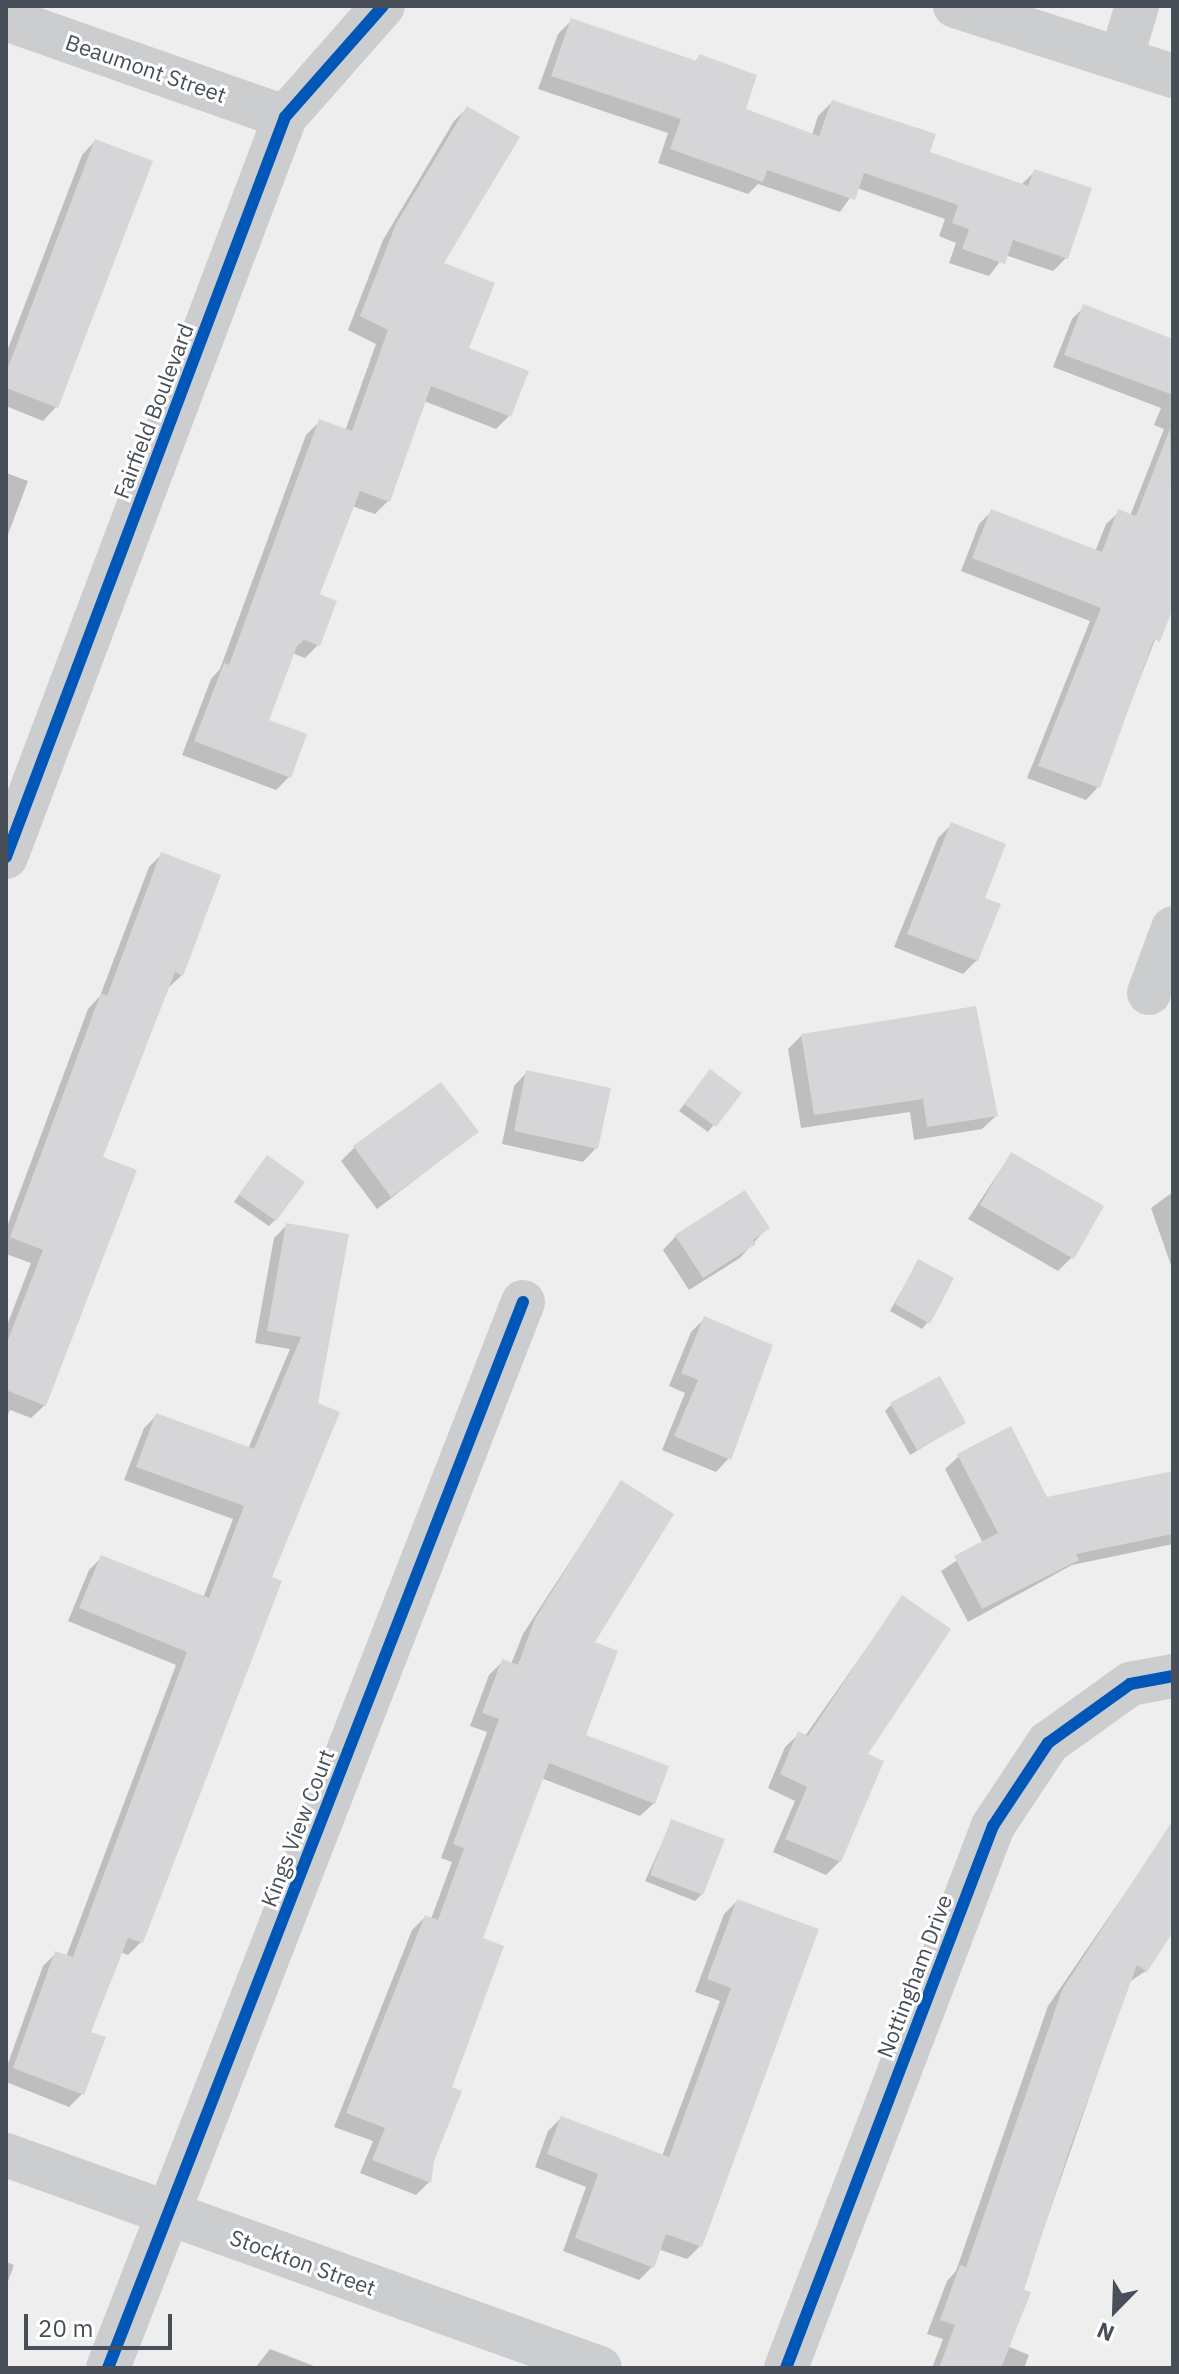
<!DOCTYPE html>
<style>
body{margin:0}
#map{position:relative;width:1179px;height:2374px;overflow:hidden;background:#efeeee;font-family:"IBM Plex Sans",sans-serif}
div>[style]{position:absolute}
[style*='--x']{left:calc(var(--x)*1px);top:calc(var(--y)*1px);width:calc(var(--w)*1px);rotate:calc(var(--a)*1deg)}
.shadow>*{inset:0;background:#0003}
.building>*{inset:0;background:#d6d6d8}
.minor>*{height:44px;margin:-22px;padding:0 22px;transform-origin:22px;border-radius:22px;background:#cbcdcf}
.cycleway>*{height:12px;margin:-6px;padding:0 6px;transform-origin:6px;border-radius:6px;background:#0057b8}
span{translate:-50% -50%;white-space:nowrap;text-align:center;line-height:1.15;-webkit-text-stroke:6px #fff;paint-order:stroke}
.street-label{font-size:22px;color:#484f58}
.frame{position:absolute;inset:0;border:8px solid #484f58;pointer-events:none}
.north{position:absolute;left:1075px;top:2270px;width:80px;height:80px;-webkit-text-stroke:6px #fff;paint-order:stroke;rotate:203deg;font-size:22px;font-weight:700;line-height:32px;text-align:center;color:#484f58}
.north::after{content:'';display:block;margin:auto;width:28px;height:36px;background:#484f58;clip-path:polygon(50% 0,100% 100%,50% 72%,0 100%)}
.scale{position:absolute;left:24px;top:2314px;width:148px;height:36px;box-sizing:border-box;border:4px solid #484f58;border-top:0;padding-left:10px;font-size:24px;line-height:28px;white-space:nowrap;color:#484f58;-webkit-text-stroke:6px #fff;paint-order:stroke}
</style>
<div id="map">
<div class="shadow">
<div style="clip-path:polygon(571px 21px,694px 62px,700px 57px,743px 111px,812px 135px,818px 116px,832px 102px,927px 153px,1021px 185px,1035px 171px,1066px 258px,1053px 271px,1005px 255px,989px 276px,949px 263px,956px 243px,939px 236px,945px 219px,857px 188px,840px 212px,758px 184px,748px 194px,658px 163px,668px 133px,538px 89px,558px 34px)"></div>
<div style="clip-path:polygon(467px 108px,441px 264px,467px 349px,509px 416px,496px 429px,424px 401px,388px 501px,375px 514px,352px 506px,318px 595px,318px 645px,305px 658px,292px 653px,266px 721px,289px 777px,276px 790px,182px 755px,211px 679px,220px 669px,306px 435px,319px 422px,345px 431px,376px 344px,348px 330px,383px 240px,454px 121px)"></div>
<div style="clip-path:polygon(95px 141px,56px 407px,43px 421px,6px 406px,6px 354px,82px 155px)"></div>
<div style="clip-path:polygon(1084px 307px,1173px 341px,1173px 593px,1098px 787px,1086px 800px,1027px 778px,1090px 621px,961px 571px,979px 524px,991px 512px,1095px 552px,1106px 524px,1119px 512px,1130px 516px,1164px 429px,1154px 425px,1161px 408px,1053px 367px,1072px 319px)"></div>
<div style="clip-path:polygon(6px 473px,28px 481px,6px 540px)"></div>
<div style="clip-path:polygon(952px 824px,983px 899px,977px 960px,963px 974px,894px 947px,938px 838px)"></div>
<div style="clip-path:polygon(162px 854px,182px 975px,168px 988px,100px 1158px,45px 1405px,31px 1418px,10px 1410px,6px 1419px,6px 1328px,31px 1263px,6px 1254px,6px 1229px,88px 1009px,100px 996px,149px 867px)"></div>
<div style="clip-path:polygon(802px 1035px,996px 1116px,982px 1129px,914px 1140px,910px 1112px,801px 1128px,788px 1049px)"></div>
<div style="clip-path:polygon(527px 1072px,596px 1148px,583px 1162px,502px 1144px,514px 1086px)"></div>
<div style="clip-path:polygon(704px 1078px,739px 1093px,708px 1132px,679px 1111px)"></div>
<div style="clip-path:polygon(477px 1132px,377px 1209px,341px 1161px,355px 1147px)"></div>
<div style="clip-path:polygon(1011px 1154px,1072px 1257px,1058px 1271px,968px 1219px)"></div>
<div style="clip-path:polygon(261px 1164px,275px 1220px,269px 1226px,234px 1202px)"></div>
<div style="clip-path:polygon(1173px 1192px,1173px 1271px,1151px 1208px)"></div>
<div style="clip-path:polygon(287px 1225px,346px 1236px,270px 1578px,141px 1942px,128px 1955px,120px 1952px,89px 2033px,82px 2094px,69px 2107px,6px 2082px,6px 2069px,43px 1966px,56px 1953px,66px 1957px,176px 1665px,68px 1621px,89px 1570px,102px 1557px,203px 1598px,233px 1519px,124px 1480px,144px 1428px,157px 1415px,248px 1449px,290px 1349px,255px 1343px,274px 1238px)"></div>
<div style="clip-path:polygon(767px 1228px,740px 1258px,689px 1290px,663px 1250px,676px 1236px)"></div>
<div style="clip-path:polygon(918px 1262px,928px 1322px,922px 1329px,890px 1311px)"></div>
<div style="clip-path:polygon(704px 1319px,729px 1458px,716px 1472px,662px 1450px,685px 1393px,669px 1386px,691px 1332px)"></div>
<div style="clip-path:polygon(892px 1404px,963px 1423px,910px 1455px,885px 1411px)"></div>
<div style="clip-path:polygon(959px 1456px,1046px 1499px,1173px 1473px,1173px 1544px,1072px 1565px,968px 1622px,941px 1571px,983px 1543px,945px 1469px)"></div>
<div style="clip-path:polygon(621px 1483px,592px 1643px,584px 1736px,654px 1803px,640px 1816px,541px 1778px,480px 1939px,429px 2182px,416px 2195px,360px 2173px,373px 2141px,334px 2127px,412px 1930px,425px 1917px,431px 1919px,452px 1862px,441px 1858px,487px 1732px,470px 1726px,489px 1675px,503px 1661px,511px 1664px,523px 1634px)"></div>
<div style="clip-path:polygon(902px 1598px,840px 1861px,826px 1875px,773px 1852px,795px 1801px,768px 1788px,785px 1747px,799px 1734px,805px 1736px)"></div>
<div style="clip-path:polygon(672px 1821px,702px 1894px,695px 1901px,645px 1881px)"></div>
<div style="clip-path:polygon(1156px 1848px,1173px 1860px,1173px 1928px,1146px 1971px,1129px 1982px,1022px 2291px,1007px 2346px,1029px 2355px,1024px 2368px,932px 2368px,943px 2339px,927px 2334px,947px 2281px,956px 2271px,1048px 2006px)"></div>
<div style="clip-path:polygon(737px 1901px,816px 1930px,700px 2246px,687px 2259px,658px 2249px,652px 2267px,639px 2280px,563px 2251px,586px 2187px,535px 2167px,548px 2131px,561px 2118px,662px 2156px,720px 2001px,695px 1992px,724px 1914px)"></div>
<div style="clip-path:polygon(6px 2262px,14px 2265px,6px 2287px)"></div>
<div style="clip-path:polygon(270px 2349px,319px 2368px,255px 2368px)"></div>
</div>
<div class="building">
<div style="clip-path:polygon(571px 18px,697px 61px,699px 54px,757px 75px,746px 109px,819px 136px,832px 100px,936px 134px,930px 152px,1028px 186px,1034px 169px,1092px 188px,1068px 259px,1013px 240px,1005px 264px,962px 249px,969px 229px,952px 223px,958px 205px,864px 173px,855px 200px,767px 170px,763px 182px,670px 149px,681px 119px,551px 76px)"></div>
<div style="clip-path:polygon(467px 106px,520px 137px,444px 263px,495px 283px,469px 348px,529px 371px,511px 417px,431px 386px,390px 502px,360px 491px,320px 594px,337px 601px,320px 646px,304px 640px,297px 646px,269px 720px,307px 734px,291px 778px,194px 741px,224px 663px,229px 665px,319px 419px,352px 431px,388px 330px,360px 316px,396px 224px)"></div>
<div style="clip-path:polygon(95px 139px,153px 161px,58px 408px,6px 388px,6px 373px)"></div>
<div style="clip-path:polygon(1083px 304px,1173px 339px,1173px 395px,1064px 355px)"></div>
<div style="clip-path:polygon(1170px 429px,1173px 608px,1160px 642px,1154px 639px,1100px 788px,1038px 766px,1101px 608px,972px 558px,991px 509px,1102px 552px,1118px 509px,1136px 516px)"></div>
<div style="clip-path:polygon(951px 822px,1006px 844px,985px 898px,1001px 904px,978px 961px,907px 934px)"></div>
<div style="clip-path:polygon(161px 852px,221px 875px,183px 976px,175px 972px,103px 1157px,137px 1170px,46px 1406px,6px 1390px,6px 1345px,43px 1250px,10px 1237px,101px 993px,107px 996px)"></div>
<div style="clip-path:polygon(976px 1006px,998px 1116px,927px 1127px,923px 1099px,814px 1115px,801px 1034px)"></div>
<div style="clip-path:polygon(710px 1069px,742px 1093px,716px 1127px,684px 1104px)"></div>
<div style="clip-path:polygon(526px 1070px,611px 1088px,598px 1149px,514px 1131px)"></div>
<div style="clip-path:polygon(441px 1082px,479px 1132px,391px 1197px,353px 1146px)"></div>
<div style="clip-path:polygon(1011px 1152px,1104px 1206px,1074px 1259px,980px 1205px)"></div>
<div style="clip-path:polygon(267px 1155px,305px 1182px,276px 1221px,239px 1195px)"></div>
<div style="clip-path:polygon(745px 1190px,770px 1228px,753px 1240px,756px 1244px,703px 1278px,675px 1235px)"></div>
<div style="clip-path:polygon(286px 1223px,349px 1234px,318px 1403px,340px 1412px,272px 1577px,282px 1581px,143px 1943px,128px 1938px,91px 2032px,106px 2037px,84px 2095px,13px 2068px,55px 1951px,73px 1957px,187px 1652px,79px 1608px,101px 1555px,209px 1598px,244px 1506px,136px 1467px,156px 1413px,254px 1449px,301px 1337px,267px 1331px)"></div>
<div style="clip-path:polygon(918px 1259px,954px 1278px,930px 1324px,895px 1304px)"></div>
<div style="clip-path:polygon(704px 1316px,773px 1345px,731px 1460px,674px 1436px,698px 1380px,681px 1373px)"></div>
<div style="clip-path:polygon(940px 1376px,966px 1423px,917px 1450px,890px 1403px)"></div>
<div style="clip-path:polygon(1011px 1426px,1047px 1497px,1173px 1471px,1173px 1534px,1076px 1554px,1079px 1560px,982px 1609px,954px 1556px,998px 1533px,957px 1454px)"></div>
<div style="clip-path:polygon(621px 1480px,674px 1514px,595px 1642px,618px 1651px,586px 1735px,669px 1766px,655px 1804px,549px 1763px,483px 1938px,504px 1946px,452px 2087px,462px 2091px,434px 2161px,431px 2183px,372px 2160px,385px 2128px,346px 2113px,425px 1915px,438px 1920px,464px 1848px,453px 1844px,499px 1719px,482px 1713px,502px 1659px,518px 1665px,535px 1619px)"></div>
<div style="clip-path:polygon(902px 1595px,951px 1629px,868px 1754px,884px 1761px,841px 1862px,785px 1839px,807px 1787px,780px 1774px,798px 1731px,808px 1736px)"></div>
<div style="clip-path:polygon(671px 1819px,725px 1839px,703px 1895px,650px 1875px)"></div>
<div style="clip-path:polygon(1173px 1820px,1173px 1932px,1147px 1972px,1137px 1965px,1070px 2148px,1024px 2290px,1031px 2292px,1001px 2368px,939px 2368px,955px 2325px,940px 2320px,960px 2265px,966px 2267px,1062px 1990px)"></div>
<div style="clip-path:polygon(737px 1899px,819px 1929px,702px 2247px,666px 2234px,654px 2268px,575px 2238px,598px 2174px,547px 2154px,561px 2116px,669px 2157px,731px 1988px,707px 1979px)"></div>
</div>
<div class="minor">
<div style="--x:955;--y:6;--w:229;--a:17.8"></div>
<div style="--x:6;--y:19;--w:296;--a:19.4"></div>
<div style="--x:1121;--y:59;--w:55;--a:-73.2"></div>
<div style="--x:6;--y:857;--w:791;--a:-69.34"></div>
<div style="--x:285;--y:117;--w:148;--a:-48.6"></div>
<div style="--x:1149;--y:993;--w:69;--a:-69.7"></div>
<div style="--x:6;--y:2155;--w:631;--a:19.73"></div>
<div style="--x:108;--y:2368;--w:1144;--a:-68.73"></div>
<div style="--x:786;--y:2368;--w:580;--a:-69.1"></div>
<div style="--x:993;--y:1826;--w:100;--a:-56.5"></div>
<div style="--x:1048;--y:1743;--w:101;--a:-35.7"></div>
<div style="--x:1130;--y:1684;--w:44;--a:-10.5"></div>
</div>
<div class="cycleway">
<div style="--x:6;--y:857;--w:791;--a:-69.34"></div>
<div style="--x:285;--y:117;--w:148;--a:-48.6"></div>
<div style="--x:108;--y:2368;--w:1144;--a:-68.73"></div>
<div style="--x:786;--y:2368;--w:580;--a:-69.1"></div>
<div style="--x:993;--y:1826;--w:100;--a:-56.5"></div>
<div style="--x:1048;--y:1743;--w:101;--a:-35.7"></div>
<div style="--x:1130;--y:1684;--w:44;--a:-10.5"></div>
</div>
<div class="street-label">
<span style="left:146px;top:68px;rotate:19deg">Beaumont Street</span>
<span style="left:153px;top:411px;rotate:-69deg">Fairfield Boulevard</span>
<span style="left:297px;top:1828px;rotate:-69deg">Kings View Court</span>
<span style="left:914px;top:1976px;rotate:-69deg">Nottingham Drive</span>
<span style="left:303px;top:2262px;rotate:20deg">Stockton Street</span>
</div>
<div class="frame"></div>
<div class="north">N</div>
<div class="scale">20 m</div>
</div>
